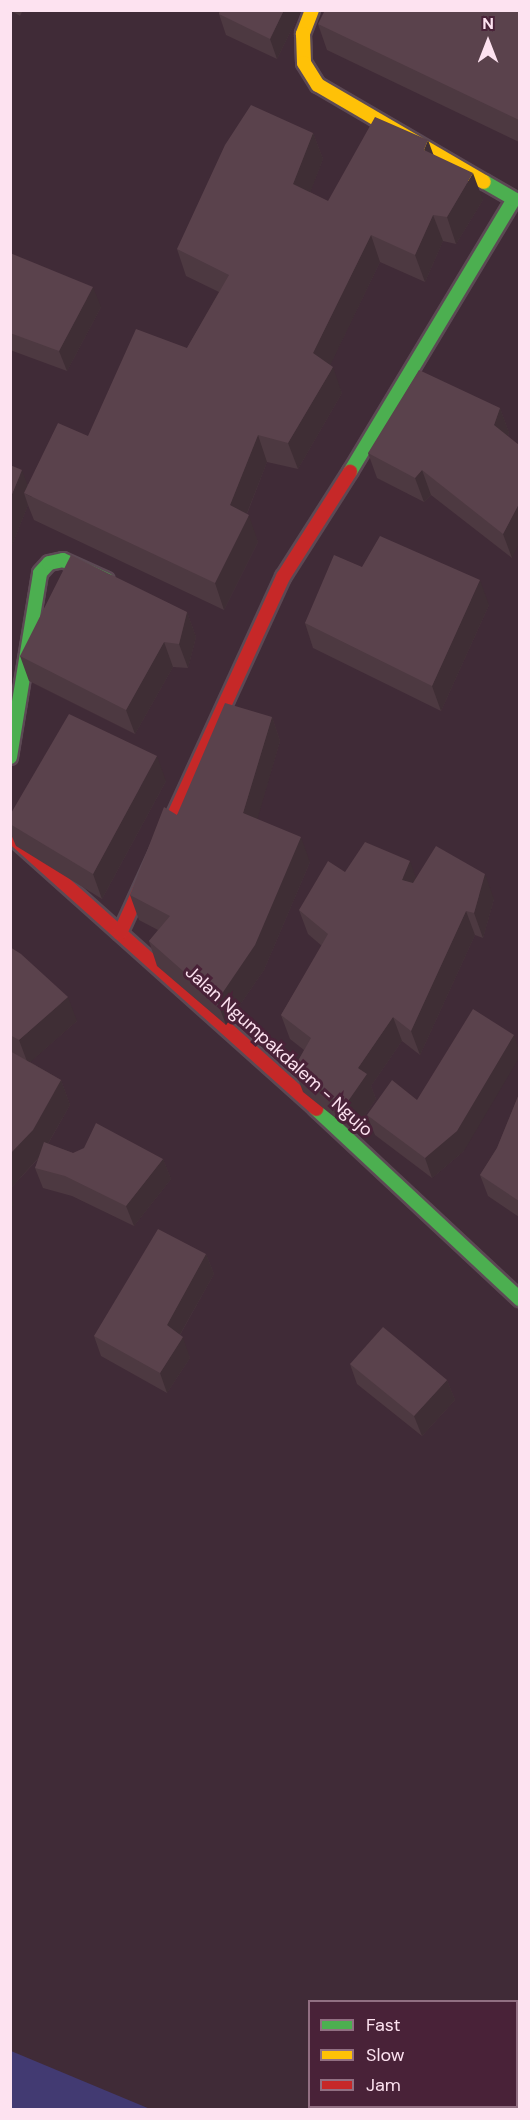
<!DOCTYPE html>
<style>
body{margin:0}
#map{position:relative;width:530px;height:2120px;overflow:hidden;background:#402b37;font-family:"DM Sans",sans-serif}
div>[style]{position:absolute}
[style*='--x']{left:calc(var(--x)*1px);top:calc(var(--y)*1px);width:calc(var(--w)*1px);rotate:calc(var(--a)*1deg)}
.water>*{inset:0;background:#423a72}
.roads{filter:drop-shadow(2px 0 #5c4954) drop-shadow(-2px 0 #5c4954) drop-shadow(0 2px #5c4954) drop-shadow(0 -2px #5c4954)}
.fast>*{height:14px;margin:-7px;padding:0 7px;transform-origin:7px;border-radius:7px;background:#4caf50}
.slow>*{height:14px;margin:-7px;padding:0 7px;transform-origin:7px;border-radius:7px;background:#ffc107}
.jam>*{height:14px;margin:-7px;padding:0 7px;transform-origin:7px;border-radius:7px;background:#c62828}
.wall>*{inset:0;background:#4d3941}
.shaded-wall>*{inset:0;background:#3f2e35}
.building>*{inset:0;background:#5a424c}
span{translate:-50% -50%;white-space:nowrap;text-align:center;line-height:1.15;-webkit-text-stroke:6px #492238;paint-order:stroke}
.street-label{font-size:18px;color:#fde2f0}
.frame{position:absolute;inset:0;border:12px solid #fde2f0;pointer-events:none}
.legend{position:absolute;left:308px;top:2000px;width:210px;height:108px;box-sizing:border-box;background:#492238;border:2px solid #916f82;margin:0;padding:8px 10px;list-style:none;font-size:18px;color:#fde2f0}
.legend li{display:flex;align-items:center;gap:12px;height:30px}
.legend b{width:30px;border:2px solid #916f82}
.north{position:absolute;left:458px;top:12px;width:60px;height:60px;-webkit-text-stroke:4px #492238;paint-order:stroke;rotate:0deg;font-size:16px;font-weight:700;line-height:24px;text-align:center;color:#fde2f0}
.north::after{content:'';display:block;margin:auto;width:21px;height:27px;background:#fde2f0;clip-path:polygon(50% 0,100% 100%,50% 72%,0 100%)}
</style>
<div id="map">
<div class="water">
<div style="clip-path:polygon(11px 2051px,150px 2109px,11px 2109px)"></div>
</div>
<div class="roads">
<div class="fast">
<div style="--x:350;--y:472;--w:318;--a:-59"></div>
<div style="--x:514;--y:199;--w:34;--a:-150"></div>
<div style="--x:10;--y:757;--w:186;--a:-80.7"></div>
<div style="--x:40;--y:573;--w:13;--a:-48"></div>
<div style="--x:49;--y:563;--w:14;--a:-12"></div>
<div style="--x:63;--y:560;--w:48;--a:24.4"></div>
<div style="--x:316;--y:1109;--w:279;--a:43"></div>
</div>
<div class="slow">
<div style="--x:312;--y:10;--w:26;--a:111"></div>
<div style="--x:303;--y:34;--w:29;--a:88"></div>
<div style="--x:304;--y:63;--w:26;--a:58"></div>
<div style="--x:318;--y:85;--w:192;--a:30.3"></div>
</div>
<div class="jam">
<div style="--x:10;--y:835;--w:411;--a:41.8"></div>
<div style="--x:120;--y:933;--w:392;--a:-65.4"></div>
<div style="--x:283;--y:577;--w:125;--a:-57.5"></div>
</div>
</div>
<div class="wall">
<div style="clip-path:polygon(10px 10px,23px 10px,20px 16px)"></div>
<div style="clip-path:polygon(220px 10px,301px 10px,277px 59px,226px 35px,219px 14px)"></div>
<div style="clip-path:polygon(519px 10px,519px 142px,327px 50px,318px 24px)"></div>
<div style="clip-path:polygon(313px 133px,323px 159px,310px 192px,328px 201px,434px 155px,483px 200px,456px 244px,443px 241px,425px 282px,380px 262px,330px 365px,342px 393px,298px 469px,267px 462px,247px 514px,258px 542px,224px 610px,34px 520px,28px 505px,10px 550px,10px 465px,28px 485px,88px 436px,187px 348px,219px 292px,186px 276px,177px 249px)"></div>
<div style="clip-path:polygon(10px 253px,101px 307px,67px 371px,10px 350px)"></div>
<div style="clip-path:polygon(500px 408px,509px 433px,508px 436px,512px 558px,431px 495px,424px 502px,377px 478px,368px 453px)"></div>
<div style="clip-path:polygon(362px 567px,489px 605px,441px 711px,313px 648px,305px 623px)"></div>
<div style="clip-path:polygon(187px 612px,196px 637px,188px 668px,173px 667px,135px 734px,29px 681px,20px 656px)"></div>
<div style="clip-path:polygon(272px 717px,280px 741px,257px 819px,310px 862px,264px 970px,226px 1025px,157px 966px,149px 941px,158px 930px,139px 920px,130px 895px,177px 815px)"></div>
<div style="clip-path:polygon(166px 781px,102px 899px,16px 846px,10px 832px,10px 815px)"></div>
<div style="clip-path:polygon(345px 872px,416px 878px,494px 899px,483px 938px,475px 935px,420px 1055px,402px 1041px,371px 1086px,376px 1099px,353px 1132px,303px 1092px,294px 1068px,304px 1050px,290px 1039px,281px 1015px,322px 946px,308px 934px,299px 910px)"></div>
<div style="clip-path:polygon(10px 947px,77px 1021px,30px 1062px,61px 1080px,70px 1105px,48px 1144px,73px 1153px,163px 1159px,171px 1179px,134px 1226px,72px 1196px,43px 1188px,35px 1168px,39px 1158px,10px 1189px)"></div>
<div style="clip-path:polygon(519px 1094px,519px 1217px,488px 1196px,480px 1175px,497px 1148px)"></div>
<div style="clip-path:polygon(367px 1115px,464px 1151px,432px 1178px,375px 1135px)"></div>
<div style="clip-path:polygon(206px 1254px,214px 1274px,180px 1335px,190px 1358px,167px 1393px,101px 1356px,94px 1336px)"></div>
<div style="clip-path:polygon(350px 1364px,447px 1380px,455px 1400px,422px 1436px,357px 1384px)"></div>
</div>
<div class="shaded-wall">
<div style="clip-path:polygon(284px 10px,301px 10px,277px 59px,270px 39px)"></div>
<div style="clip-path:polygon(313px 133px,323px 159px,303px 211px,293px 184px)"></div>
<div style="clip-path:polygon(428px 140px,438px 167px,424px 150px)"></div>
<div style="clip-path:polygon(473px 173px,483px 200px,456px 244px,447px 217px)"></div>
<div style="clip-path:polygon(433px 215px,443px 241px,425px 282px,415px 255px)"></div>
<div style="clip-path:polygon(371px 235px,380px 262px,323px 380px,313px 353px)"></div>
<div style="clip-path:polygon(93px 287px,101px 307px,67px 371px,59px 351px)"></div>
<div style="clip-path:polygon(333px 367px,342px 393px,298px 469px,288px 443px)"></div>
<div style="clip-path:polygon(500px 408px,509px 433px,503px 449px,494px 425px)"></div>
<div style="clip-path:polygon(258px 435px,267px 462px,240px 531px,230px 505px)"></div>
<div style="clip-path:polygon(22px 470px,32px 497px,24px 493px,28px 505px,10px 550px,10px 499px)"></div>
<div style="clip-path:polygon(422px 470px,431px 495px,424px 502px,415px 478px)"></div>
<div style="clip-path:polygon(519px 504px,519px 544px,512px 558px,503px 534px)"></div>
<div style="clip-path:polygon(249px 515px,258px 542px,224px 610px,215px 583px)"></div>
<div style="clip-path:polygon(480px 580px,489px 605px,441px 711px,432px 686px)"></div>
<div style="clip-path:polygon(187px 612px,196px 637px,188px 668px,179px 644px)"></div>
<div style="clip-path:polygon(164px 642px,173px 667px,135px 734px,126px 710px)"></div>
<div style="clip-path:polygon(272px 717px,280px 741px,252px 838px,243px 813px)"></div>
<div style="clip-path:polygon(157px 756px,166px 781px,102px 899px,93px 874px)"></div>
<div style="clip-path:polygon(301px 837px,310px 862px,264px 970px,226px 1025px,217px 1001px)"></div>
<div style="clip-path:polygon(410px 861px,419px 886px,402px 880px)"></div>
<div style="clip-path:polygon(485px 874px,494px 899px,483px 938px,474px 913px)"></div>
<div style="clip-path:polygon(466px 911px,475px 935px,420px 1055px,411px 1031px)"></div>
<div style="clip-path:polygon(68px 997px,77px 1021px,28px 1064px,19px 1040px)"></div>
<div style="clip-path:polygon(393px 1017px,402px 1041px,371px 1086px,376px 1099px,353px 1132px,344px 1107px,358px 1068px)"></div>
<div style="clip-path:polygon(514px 1035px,519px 1050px,519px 1058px,464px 1151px,432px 1178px,425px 1158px)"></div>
<div style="clip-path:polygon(61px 1080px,70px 1105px,42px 1154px,10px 1189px,10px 1154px)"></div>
<div style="clip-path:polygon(163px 1159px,171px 1179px,134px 1226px,126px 1206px)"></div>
<div style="clip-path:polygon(10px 1195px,14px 1205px,10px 1210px)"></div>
<div style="clip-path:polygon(206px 1254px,214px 1274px,174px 1345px,167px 1325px)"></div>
<div style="clip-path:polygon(183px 1337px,190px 1358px,167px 1393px,160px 1373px)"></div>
<div style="clip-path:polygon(447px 1380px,455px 1400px,422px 1436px,414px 1416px)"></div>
</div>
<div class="building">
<div style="clip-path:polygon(220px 10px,284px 10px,270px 39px,219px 14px)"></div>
<div style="clip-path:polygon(325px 10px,519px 10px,519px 120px,318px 24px)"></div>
<div style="clip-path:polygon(251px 105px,313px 133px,293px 184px,328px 201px,375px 117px,428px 140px,424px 150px,473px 173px,447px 217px,433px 215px,415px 255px,371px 235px,313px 353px,333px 367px,288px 443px,258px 435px,230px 505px,249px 515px,215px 583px,24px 493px,58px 423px,88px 436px,136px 329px,187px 348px,229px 275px,177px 249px,225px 145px)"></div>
<div style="clip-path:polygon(10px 253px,93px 287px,59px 351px,10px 333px)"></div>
<div style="clip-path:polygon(419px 370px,500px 408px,494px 425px,519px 445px,519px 504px,503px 534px,422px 470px,415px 478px,368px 453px)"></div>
<div style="clip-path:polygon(10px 465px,22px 470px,10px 499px)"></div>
<div style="clip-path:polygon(380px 536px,480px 580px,432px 686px,305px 623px,334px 555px,362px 567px)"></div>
<div style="clip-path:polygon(71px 555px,187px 612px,179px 644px,164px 642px,126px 710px,20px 656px)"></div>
<div style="clip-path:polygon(225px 703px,272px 717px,243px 813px,301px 837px,255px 945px,217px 1001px,149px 941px,170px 916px,130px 895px,164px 807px,177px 815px)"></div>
<div style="clip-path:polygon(69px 714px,157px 756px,93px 874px,10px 824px,10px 815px)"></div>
<div style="clip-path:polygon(365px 842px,410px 861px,402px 880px,413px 883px,436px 846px,485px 874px,474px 913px,466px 911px,411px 1031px,393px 1017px,358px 1068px,367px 1074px,344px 1107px,294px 1068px,311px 1038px,281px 1015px,328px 934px,299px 910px,328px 861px,345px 872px)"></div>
<div style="clip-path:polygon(10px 947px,21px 954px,68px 997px,19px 1040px,10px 1035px)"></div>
<div style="clip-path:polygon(473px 1009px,514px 1035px,457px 1131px,425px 1158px,367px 1115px,392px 1080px,417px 1100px)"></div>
<div style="clip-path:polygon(10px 1051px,61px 1080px,33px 1130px,10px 1154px)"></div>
<div style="clip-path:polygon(519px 1094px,519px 1201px,480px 1175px,497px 1148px)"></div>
<div style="clip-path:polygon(96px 1123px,163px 1159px,126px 1206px,65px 1176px,35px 1168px,44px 1142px,73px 1153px,84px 1148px)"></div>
<div style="clip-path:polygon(158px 1229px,206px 1254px,167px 1325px,183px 1337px,160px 1373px,94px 1336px)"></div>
<div style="clip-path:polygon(383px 1327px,447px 1380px,414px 1416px,350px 1364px)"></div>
</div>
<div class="street-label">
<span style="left:279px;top:1051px;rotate:42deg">Jalan Ngumpakdalem - Ngujo</span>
</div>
<div class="frame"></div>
<ul class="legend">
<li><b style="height:8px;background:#4caf50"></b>Fast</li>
<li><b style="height:8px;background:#ffc107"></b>Slow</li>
<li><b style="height:8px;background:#c62828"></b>Jam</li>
</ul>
<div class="north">N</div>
</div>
